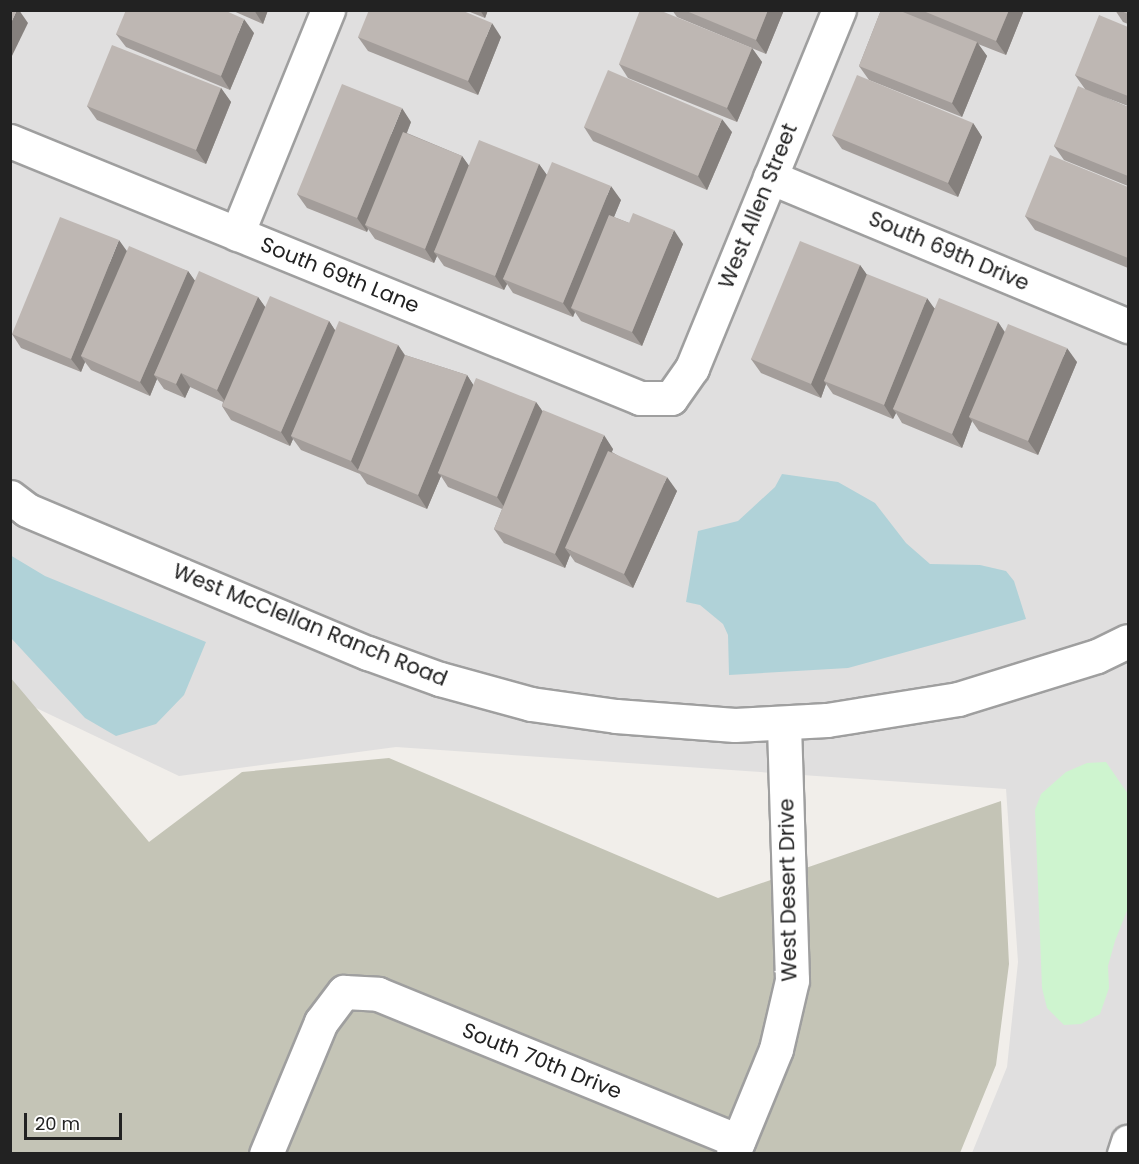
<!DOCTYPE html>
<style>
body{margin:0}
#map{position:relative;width:1139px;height:1164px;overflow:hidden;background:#f1eeea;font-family:Poppins,sans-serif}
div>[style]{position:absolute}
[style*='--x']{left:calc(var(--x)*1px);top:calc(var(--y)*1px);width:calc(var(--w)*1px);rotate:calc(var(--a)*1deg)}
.residential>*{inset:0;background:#e0dfdf}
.construction>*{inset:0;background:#c4c4b6}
.park>*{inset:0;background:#cef4cf}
.water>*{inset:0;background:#b0d2d8}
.roads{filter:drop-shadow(2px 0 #9f9f9f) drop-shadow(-2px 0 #9f9f9f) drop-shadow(0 2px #9f9f9f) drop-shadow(0 -2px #9f9f9f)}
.street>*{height:33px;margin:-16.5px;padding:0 16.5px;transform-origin:16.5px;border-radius:16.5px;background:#fff}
.wall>*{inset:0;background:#a39d9a}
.shaded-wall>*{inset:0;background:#85807d}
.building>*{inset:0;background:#beb7b3}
span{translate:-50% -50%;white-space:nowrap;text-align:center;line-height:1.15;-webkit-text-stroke:6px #fff;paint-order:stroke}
.street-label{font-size:21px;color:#222}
.frame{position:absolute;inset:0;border:12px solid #222;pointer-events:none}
.scale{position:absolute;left:24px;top:1113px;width:98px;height:27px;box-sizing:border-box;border:3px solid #222;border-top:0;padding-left:8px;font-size:18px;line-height:21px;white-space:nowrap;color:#222;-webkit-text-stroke:4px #fff;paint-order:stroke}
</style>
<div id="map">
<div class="residential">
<div style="clip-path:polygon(10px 11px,1128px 11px,1128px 1153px,972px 1153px,1007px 1067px,1018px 962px,1006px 789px,396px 747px,179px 776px,11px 696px)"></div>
</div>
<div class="construction">
<div style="clip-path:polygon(10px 677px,149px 842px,242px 772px,389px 758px,718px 898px,1001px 801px,1009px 964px,996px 1065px,960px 1153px,11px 1153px)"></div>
</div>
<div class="park">
<div style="clip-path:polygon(1106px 762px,1128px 794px,1128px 908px,1115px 941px,1108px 966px,1109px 988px,1100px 1014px,1081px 1024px,1064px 1025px,1047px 1008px,1042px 988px,1035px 810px,1041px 794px,1066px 772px,1087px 763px)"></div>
</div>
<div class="water">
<div style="clip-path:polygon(782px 474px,838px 482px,875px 503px,906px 543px,930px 564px,980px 565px,1006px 571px,1014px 581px,1026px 619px,848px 668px,729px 675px,728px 635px,723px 624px,700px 605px,686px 602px,698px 531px,738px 521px,775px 487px)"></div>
<div style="clip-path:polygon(10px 555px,45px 576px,206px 642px,184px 695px,156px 724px,116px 736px,85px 718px,11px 638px)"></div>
</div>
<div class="roads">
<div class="street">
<div style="--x:10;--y:141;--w:680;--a:22.19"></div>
<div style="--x:640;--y:398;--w:31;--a:0"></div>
<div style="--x:671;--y:398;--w:37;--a:-55"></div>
<div style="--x:692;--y:368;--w:387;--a:-67.7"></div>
<div style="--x:770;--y:177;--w:388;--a:22.6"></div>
<div style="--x:237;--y:234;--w:242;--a:-67.9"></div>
<div style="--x:10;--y:497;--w:21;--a:37"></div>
<div style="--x:27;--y:510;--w:370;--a:22.8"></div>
<div style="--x:368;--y:653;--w:77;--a:19.9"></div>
<div style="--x:440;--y:679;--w:94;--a:15.4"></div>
<div style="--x:531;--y:704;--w:86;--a:8"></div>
<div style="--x:616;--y:716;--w:119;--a:4.3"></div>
<div style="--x:735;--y:725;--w:92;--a:-3.1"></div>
<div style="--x:827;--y:720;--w:133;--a:-9.1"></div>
<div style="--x:958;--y:699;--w:145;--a:-17.2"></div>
<div style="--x:1097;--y:656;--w:34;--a:-26"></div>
<div style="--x:266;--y:1154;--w:143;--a:-67.4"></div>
<div style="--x:321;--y:1022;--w:38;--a:-53"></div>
<div style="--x:344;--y:992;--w:34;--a:3"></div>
<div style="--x:378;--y:994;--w:389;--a:22.2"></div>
<div style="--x:733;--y:1154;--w:113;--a:-67.7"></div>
<div style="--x:776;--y:1049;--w:71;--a:-76.9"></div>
<div style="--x:792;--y:980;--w:256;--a:-91.8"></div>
<div style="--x:1124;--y:1154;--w:13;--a:-72"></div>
</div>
</div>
<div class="wall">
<div style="clip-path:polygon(231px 10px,268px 10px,263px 24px)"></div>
<div style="clip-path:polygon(465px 10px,488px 10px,485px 18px)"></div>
<div style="clip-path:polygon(672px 10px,784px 10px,766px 54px,677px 17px)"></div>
<div style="clip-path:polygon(881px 10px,1024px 10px,1006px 55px,978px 44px,987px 56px,962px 117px,869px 80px,859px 66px)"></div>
<div style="clip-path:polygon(1115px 10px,1128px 10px,1128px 24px,1123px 22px)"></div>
<div style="clip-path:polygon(1128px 27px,1128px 106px,1102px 96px,1128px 107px,1128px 186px,1064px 160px,1054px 146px,1085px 89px,1075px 75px)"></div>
<div style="clip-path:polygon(254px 33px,230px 90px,126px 47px,116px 34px)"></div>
<div style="clip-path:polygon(358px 37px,501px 37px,478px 95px,368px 51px)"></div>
<div style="clip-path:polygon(752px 48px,762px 62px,737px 122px,628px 78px,619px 64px)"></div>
<div style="clip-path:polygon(221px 88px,231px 102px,206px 164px,97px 120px,87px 106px)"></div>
<div style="clip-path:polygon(411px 122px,407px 133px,462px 156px,469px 166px,539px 164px,547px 175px,621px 200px,614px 217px,683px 244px,642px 346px,581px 321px,575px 312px,573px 317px,513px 293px,507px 284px,504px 290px,444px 266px,437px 256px,434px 263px,375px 239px,368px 229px,367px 232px,307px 208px,297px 194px)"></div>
<div style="clip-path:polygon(973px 123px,982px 137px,958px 197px,842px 149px,832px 135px)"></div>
<div style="clip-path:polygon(584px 127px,732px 132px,707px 190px,593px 141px)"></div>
<div style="clip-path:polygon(1128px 187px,1128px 268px,1035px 230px,1025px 216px)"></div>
<div style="clip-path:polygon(127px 251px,188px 271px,195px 281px,258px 297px,265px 307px,329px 321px,335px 330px,398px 345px,405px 355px,467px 375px,473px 385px,536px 402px,542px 411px,613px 449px,612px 452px,677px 491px,633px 588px,575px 562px,570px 555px,565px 568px,504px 543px,494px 529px,502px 509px,448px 487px,441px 476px,427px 509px,367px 484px,360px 474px,301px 450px,293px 439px,290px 446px,231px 420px,222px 406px,223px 402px,190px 387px,185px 398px,164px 389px,157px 379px,150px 396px,91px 370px,85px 362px,81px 372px,21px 348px,12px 334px)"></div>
<div style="clip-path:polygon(860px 265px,867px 275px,934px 308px,998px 322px,1005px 332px,1077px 362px,1038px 455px,979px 431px,972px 421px,962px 448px,902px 423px,896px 413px,893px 419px,833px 394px,826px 384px,821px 398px,761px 373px,751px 359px)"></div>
</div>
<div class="shaded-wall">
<div style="clip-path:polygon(17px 10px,19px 10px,28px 23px,10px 60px,10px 25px)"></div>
<div style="clip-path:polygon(254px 10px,268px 10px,263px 24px)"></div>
<div style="clip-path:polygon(480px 10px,488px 10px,485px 18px)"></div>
<div style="clip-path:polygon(768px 10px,784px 10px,766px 54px,756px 40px)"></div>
<div style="clip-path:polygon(1009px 10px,1024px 10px,1006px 55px,996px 41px)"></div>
<div style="clip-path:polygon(244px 19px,254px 33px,230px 90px,221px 76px)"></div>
<div style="clip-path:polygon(492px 23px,501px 37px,478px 95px,468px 81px)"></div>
<div style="clip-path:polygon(977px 42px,987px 56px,962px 117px,952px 103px)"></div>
<div style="clip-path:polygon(752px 48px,762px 62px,737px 122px,727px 108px)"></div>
<div style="clip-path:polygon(221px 88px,231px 102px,206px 164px,196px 150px)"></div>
<div style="clip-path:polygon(402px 108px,411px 122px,369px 226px,365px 225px,368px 229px,367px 232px,357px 218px)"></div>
<div style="clip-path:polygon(722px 119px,732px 132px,707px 190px,698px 176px)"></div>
<div style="clip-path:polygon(973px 123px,982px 137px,958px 197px,948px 183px)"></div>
<div style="clip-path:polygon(462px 156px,472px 170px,434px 252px,437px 256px,434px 263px,425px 249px)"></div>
<div style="clip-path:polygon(539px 164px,549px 178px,503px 279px,507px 284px,504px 290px,495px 276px)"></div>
<div style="clip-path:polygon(611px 186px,621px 200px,576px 309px,571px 308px,575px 312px,573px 317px,563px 303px)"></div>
<div style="clip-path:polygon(674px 230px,683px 244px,642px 346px,632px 332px)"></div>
<div style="clip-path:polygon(119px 240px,129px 254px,81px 356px,85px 362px,81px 372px,71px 359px)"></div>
<div style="clip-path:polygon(860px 265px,870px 279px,824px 381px,826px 384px,821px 398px,811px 384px)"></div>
<div style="clip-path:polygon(188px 271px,198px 285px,154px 375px,157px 379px,150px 396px,140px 382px)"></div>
<div style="clip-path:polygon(258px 297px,268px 311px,227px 404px,217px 390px)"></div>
<div style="clip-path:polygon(927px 298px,937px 312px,893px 409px,896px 413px,893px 419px,884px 405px)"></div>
<div style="clip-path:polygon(329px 321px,338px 335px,291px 436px,293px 439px,290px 446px,281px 432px)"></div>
<div style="clip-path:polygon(998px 322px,1007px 336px,969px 417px,972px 421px,962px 448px,952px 434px)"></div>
<div style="clip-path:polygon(398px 345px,407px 359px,358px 470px,351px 461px)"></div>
<div style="clip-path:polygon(1067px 348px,1077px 362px,1038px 455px,1028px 441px)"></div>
<div style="clip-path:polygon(181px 373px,190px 387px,185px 398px,176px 384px)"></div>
<div style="clip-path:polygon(467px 375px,476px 389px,438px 473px,441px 476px,427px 509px,418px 495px)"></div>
<div style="clip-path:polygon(536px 402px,546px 416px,507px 511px,497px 497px)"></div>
<div style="clip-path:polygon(604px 435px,613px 449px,571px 551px,565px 548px,570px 555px,565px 568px,555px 554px)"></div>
<div style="clip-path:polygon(667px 477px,677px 491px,633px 588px,624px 574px)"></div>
</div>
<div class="building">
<div style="clip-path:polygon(10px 10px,17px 10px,10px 25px)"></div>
<div style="clip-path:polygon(126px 10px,224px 10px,244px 19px,221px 76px,116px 34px)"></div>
<div style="clip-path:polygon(369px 10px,461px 10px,492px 23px,468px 81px,358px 37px)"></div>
<div style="clip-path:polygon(640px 10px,659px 10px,752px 48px,727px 108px,619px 64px)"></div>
<div style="clip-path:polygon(684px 10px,768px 10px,756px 40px)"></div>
<div style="clip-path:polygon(881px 10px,898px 10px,977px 42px,952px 103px,859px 66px)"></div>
<div style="clip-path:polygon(921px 10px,1009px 10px,996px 41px)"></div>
<div style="clip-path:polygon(1119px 10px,1128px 10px,1128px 14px)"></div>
<div style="clip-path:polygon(1099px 15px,1128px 27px,1128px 96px,1075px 75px)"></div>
<div style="clip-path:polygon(112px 45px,221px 88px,196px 150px,87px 106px)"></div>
<div style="clip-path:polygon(608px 70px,722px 119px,698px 176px,584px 127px)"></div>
<div style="clip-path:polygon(857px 75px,973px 123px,948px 183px,832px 135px)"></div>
<div style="clip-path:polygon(342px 84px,402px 108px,357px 218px,297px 194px)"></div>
<div style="clip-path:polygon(1078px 86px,1128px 107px,1128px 176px,1054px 146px)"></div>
<div style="clip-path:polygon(403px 132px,462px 156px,425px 249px,365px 225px)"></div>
<div style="clip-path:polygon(479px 140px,539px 164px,495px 276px,434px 252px)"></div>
<div style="clip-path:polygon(1050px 155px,1128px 187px,1128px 258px,1025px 216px)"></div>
<div style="clip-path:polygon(552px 162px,611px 186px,563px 303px,503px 279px)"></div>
<div style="clip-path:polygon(633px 213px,674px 230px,632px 332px,571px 308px,609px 215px,629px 223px)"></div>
<div style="clip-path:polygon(60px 217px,119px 240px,71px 359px,12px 334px)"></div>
<div style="clip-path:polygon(800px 241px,860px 265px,811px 384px,751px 359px)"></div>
<div style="clip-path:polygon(129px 246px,188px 271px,140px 382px,81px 356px)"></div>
<div style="clip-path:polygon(199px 271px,258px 297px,217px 390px,181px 373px,176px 384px,154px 375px)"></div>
<div style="clip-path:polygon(867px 274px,927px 298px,884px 405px,824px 381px)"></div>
<div style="clip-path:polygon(270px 296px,329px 321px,281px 432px,222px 406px)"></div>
<div style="clip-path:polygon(939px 298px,998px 322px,952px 434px,893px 409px)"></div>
<div style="clip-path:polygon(339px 321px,398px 345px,351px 461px,291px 436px)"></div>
<div style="clip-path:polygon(1008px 324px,1067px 348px,1028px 441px,969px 417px)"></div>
<div style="clip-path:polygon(405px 355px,467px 375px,418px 495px,358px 470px)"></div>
<div style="clip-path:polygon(476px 378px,536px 402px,497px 497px,438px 473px)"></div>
<div style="clip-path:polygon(543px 410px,604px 435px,555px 554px,494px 529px)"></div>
<div style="clip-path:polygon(608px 451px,667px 477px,624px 574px,565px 548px)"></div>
</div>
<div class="street-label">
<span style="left:758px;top:206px;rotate:-68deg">West Allen Street</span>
<span style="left:949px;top:251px;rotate:23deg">South 69th Drive</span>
<span style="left:340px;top:275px;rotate:22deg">South 69th Lane</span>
<span style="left:310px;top:625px;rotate:22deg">West McClellan Ranch Road</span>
<span style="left:788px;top:890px;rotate:-91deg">West Desert Drive</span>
<span style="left:542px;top:1061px;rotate:22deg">South 70th Drive</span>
</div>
<div class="frame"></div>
<div class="scale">20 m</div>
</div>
